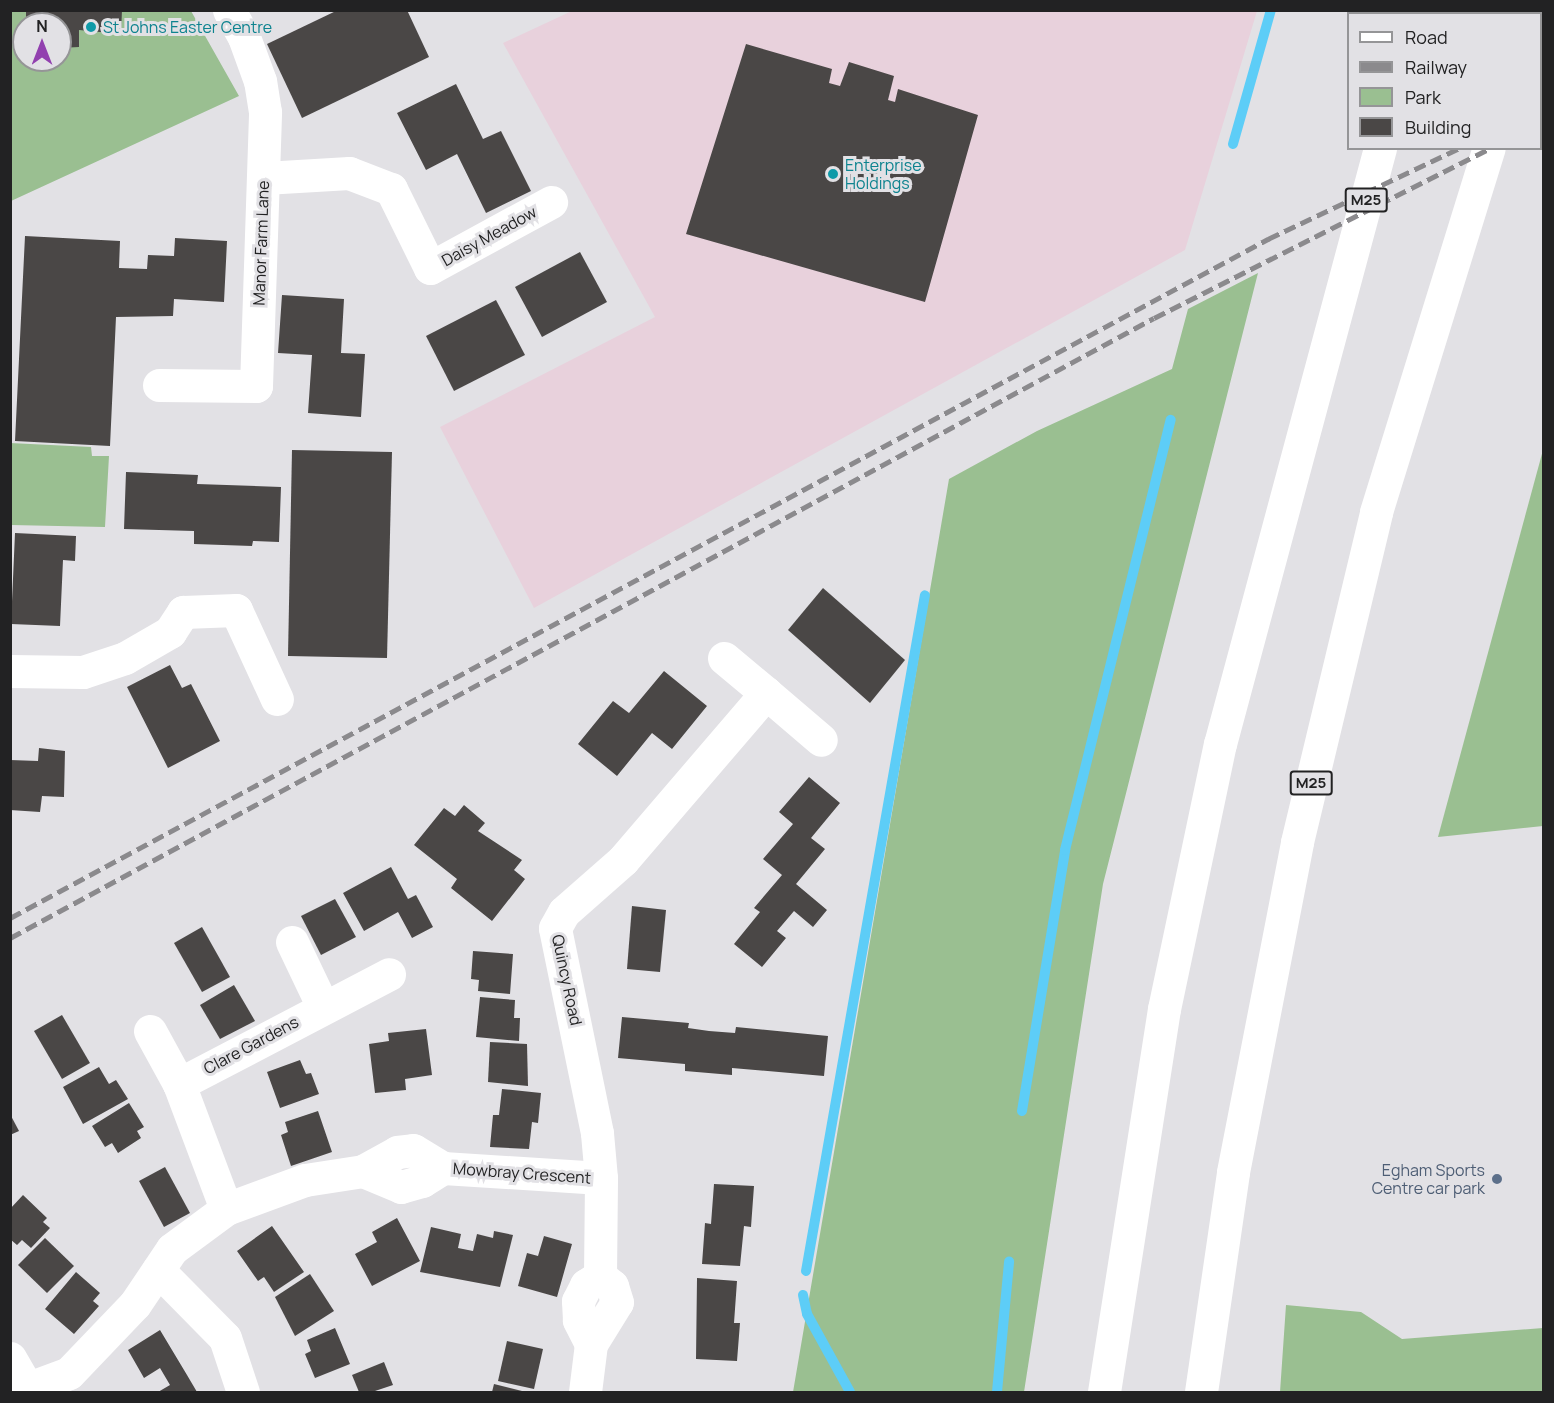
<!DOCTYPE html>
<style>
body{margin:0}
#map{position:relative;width:1554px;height:1403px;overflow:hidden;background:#e2e1e5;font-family:Manrope,sans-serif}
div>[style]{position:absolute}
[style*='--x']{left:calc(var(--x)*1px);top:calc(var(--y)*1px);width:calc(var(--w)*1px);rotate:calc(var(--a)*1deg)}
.commercial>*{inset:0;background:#e8d1dc}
.green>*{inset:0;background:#9abf91}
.stream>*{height:10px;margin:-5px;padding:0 5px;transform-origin:5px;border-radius:5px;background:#5dcdf7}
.building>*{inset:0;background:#4a4746}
.minor>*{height:33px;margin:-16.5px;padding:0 16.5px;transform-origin:16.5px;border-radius:16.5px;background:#fff}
.highway>*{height:33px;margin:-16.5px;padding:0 16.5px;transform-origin:16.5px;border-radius:16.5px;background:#fff}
.rail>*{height:4.5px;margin-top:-2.25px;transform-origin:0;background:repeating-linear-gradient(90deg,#8b8a8d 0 12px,transparent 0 18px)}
.dots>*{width:16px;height:16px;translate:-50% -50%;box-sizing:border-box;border:3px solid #e2e1e5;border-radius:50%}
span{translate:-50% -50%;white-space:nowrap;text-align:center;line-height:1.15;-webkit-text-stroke:6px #e2e1e5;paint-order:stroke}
.shield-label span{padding:2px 4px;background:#e2e1e5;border:2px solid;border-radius:4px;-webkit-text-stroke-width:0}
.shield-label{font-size:15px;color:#222223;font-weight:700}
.culture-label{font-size:16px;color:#0d838f}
.left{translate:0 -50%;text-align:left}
.street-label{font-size:16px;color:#222223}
.service-label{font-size:16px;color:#4e5e75}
.right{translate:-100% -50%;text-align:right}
.frame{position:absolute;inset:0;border:12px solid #222223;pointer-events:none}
.legend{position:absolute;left:1347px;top:12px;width:195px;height:138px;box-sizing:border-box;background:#e2e1e5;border:2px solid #959597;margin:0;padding:8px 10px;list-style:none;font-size:18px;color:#222223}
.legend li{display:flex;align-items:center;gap:12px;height:30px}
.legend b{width:30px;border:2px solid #959597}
.north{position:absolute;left:12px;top:12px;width:60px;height:60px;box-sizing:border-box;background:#e2e1e5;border:2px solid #959597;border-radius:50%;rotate:0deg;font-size:16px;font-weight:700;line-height:24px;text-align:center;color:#222223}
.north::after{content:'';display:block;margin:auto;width:21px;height:27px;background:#9240af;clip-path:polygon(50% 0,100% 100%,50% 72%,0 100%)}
</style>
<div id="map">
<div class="commercial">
<div style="clip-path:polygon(574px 10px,1257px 11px,1185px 250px,534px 608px,440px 427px,655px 317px,503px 43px)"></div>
</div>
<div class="green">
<div style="clip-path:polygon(evenodd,10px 11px,191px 11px,239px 96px,11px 201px,10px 11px,24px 24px,60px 24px,60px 60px,24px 60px,24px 24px)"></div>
<div style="clip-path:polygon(1258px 273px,1103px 884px,1024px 1392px,793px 1392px,949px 479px,1037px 431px,1172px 369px,1188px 309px)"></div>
<div style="clip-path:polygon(10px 443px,91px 447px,92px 456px,109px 456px,105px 527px,11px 525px)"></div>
<div style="clip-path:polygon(1543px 450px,1543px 826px,1438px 837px)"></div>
<div style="clip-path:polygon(1286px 1305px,1361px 1312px,1402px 1339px,1543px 1328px,1543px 1392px,1280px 1392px)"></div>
</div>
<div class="stream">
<div style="--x:1233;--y:144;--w:139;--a:-74.2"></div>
<div style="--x:1022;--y:1111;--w:265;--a:-80.6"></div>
<div style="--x:1065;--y:850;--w:443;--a:-76.2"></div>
<div style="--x:806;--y:1271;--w:686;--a:-80.02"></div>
<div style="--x:803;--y:1295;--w:19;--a:78"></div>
<div style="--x:807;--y:1314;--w:89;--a:61.1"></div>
<div style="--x:997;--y:1392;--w:131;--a:-84.7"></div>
</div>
<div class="building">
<div style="clip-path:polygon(26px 10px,122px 10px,121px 34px,79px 30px,79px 47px,60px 48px,60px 24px,26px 24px)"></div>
<div style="clip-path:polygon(338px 10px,407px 10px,429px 57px,302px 118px,267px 44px)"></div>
<div style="clip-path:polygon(746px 44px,832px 69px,829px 83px,840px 86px,849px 62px,894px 76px,888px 100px,895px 102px,898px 89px,978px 115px,925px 302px,686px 234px)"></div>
<div style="clip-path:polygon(456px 84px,483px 139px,501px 131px,531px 191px,486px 213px,457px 154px,426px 170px,397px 113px)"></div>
<div style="clip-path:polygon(25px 236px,120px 241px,119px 268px,147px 269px,148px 255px,174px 256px,175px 238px,227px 241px,224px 302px,174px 299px,173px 316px,116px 317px,110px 446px,15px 441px)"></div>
<div style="clip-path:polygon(580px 252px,607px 302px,542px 337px,515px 287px)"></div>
<div style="clip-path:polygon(282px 295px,344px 299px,341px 353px,365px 354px,361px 417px,308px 413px,312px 355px,278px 353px)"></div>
<div style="clip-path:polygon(496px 300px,525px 355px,454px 391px,426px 336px)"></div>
<div style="clip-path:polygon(292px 450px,392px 452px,387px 658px,288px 656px)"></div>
<div style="clip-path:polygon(126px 472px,198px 475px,197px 484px,281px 487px,279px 542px,253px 541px,252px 546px,194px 544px,194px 531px,124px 529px)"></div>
<div style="clip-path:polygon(15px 533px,76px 536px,75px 561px,63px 560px,60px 626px,11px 624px)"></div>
<div style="clip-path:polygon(823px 588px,905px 660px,870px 703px,788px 630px)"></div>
<div style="clip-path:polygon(170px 665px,182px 688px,191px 684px,220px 741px,168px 768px,127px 687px)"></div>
<div style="clip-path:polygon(664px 671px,707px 706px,672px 749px,652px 733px,617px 776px,578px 744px,613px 701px,629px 713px)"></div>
<div style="clip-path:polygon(39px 748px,65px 751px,64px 797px,42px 796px,40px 812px,10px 810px,10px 760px,38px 761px)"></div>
<div style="clip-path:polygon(809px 777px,840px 803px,811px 838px,825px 849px,796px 884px,827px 910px,813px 927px,794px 911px,777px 931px,786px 938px,762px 967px,734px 944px,760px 912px,754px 908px,782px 875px,763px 859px,793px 824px,779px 812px)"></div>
<div style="clip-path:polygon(464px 805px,485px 823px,478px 831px,522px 860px,514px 870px,525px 879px,492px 921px,451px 888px,457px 879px,414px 845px,444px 808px,455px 816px)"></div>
<div style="clip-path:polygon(391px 867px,408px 899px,416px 895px,433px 927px,412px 938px,398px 912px,364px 931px,343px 893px)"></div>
<div style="clip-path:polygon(335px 899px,356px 937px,321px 955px,301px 916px)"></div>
<div style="clip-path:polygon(632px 906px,666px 910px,660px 972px,627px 969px)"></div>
<div style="clip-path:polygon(202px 927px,230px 977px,202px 992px,174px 943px)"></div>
<div style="clip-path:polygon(473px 951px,513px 954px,510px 994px,478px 991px,479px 980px,471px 979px)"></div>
<div style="clip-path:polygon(234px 985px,255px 1021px,220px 1039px,200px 1005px)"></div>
<div style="clip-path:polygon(480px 997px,515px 1000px,514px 1018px,520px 1018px,519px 1041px,476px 1037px)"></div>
<div style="clip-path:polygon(62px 1015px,90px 1063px,62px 1079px,34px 1031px)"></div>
<div style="clip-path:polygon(622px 1017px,689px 1023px,688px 1028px,709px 1031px,735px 1033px,736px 1027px,828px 1036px,824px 1076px,732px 1068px,732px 1075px,685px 1071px,685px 1064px,618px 1058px)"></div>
<div style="clip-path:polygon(426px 1029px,432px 1075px,405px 1079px,406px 1090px,375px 1093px,369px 1044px,389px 1041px,388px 1033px)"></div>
<div style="clip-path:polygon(490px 1042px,527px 1044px,528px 1086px,488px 1082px)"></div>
<div style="clip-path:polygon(300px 1060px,306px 1074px,311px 1073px,319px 1094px,280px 1108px,267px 1072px)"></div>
<div style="clip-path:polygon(99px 1067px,109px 1084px,116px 1080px,128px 1099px,83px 1124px,63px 1087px)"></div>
<div style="clip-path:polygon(502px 1089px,541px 1093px,538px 1123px,532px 1122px,529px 1149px,490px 1147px,493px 1115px,499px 1115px)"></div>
<div style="clip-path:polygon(129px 1103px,144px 1127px,137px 1131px,141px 1138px,118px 1153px,112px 1143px,105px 1147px,92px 1126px)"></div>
<div style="clip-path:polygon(318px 1111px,332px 1152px,291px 1166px,281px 1135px,288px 1132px,285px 1122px)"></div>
<div style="clip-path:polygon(10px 1114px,19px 1131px,10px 1135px)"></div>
<div style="clip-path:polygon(165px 1167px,190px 1213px,164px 1227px,139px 1181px)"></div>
<div style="clip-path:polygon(714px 1184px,754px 1186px,751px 1227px,744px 1226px,740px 1266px,702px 1264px,705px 1223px,711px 1224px)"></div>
<div style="clip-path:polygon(23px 1195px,47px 1218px,43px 1222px,50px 1228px,31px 1248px,22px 1240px,17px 1245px,10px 1239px,10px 1209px)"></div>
<div style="clip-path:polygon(397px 1218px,420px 1261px,372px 1286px,355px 1254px,377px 1242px,372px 1232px)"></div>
<div style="clip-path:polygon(272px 1226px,304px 1272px,274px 1292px,264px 1277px,258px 1281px,237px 1251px)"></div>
<div style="clip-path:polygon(431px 1227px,461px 1234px,458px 1248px,473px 1251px,477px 1234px,493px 1238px,494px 1231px,513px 1235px,500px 1287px,420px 1272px)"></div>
<div style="clip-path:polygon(544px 1236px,572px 1244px,557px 1297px,518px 1286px,527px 1253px,538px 1256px)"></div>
<div style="clip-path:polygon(45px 1238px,74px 1266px,47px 1293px,18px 1265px)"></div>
<div style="clip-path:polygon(76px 1272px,100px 1293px,93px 1301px,99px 1306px,74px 1334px,45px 1309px)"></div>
<div style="clip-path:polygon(310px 1274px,334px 1311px,295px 1336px,275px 1297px)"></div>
<div style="clip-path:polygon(697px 1278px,737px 1281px,734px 1323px,740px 1323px,737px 1361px,696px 1359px)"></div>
<div style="clip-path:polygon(335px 1328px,350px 1364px,315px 1378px,305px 1354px,311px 1351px,307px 1340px)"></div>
<div style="clip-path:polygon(160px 1330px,187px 1375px,197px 1392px,158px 1392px,170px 1385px,160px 1368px,144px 1378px,128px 1350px)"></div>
<div style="clip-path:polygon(507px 1341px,543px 1349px,534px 1389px,498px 1381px)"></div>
<div style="clip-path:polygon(384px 1362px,393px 1385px,372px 1392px,359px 1392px,352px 1375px)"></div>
<div style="clip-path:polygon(494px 1384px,526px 1392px,492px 1392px)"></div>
</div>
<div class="minor">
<div style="--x:264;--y:178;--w:85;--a:-3.4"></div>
<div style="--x:349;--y:173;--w:45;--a:20.9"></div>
<div style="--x:391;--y:189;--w:88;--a:63.7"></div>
<div style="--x:430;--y:268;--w:138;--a:-28.6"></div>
<div style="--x:159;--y:385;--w:97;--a:0.6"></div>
<div style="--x:256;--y:386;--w:274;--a:-88.1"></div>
<div style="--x:265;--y:112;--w:31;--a:-99"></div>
<div style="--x:260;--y:81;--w:47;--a:-110"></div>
<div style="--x:244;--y:37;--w:31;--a:-119"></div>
<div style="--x:724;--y:658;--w:55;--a:39.8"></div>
<div style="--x:10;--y:671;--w:73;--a:0.8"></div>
<div style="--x:83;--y:672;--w:44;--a:-18.4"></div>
<div style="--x:125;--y:658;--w:52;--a:-30"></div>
<div style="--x:170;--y:632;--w:24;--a:-57"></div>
<div style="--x:183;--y:612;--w:53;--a:-2.2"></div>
<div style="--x:236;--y:610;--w:98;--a:65.3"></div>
<div style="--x:292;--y:942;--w:72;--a:64.5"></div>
<div style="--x:150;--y:1031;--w:60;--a:61.3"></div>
<div style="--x:363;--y:1171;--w:41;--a:22.8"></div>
<div style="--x:401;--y:1187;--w:22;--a:-16"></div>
<div style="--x:422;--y:1181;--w:25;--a:-32"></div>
<div style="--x:226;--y:1209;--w:134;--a:-110.6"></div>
<div style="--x:179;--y:1084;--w:237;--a:-27.6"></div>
<div style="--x:158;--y:1270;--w:95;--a:45.4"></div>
<div style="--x:225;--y:1338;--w:57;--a:71.6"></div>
<div style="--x:600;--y:1276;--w:98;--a:-89.4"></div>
<div style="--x:601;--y:1178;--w:45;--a:-95.1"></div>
<div style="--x:597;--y:1133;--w:209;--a:-101.6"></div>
<div style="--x:555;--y:928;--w:18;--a:-61"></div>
<div style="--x:564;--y:912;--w:79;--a:-41.4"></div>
<div style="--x:623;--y:860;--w:220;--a:-49.4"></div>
<div style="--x:766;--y:693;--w:72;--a:40.5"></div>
<div style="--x:591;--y:1344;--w:27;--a:-117"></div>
<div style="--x:579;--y:1320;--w:19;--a:-93"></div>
<div style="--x:578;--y:1301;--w:18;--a:-63"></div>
<div style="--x:586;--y:1285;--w:17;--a:-33"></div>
<div style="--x:10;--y:1358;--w:34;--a:60"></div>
<div style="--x:18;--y:1392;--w:54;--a:-20.4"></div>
<div style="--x:69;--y:1373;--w:95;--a:-46.3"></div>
<div style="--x:135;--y:1304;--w:66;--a:-56.1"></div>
<div style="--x:172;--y:1249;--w:67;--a:-36.5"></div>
<div style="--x:226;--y:1209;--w:84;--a:-20.2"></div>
<div style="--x:305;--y:1180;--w:59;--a:-8.8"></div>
<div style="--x:363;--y:1171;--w:39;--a:-29"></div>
<div style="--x:397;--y:1152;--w:16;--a:-7"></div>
<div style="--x:413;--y:1150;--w:35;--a:31"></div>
<div style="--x:443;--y:1168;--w:158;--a:3.6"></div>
<div style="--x:585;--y:1392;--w:48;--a:-82.9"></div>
<div style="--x:591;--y:1344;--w:49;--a:-58.2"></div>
<div style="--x:617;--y:1302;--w:17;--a:-107"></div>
<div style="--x:612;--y:1286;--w:16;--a:-140"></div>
</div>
<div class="highway">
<div style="--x:1426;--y:14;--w:4;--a:-76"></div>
<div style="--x:1533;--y:14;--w:4;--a:-76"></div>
<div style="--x:1104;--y:1392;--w:388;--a:-81.1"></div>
<div style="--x:1164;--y:1009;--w:271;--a:-78.1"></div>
<div style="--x:1220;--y:744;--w:617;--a:-74.97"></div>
<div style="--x:1201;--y:1392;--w:222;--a:-81.7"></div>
<div style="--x:1233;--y:1172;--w:336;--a:-79"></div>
<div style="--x:1297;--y:842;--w:339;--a:-76.5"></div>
<div style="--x:1376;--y:512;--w:381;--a:-72.8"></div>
</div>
<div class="rail">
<div style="--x:1540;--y:110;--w:4;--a:-14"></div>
<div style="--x:1540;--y:123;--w:4;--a:-14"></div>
<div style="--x:10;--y:918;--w:1430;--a:-28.36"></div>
<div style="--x:1268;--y:239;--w:212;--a:-25.4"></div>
<div style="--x:10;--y:938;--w:1301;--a:-28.46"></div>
<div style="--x:1154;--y:318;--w:377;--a:-26.8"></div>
</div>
<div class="dots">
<div style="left:91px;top:27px;background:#0f9aa8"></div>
<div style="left:833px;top:174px;background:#0f9aa8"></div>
<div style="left:1497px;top:1179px;background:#5c6f8a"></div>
</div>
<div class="shield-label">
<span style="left:1366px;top:200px">M25</span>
<span style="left:1311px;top:783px">M25</span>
</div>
<div class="culture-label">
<span class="left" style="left:103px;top:27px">St Johns Easter Centre</span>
<span class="left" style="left:845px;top:174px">Enterprise<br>Holdings</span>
</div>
<div class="street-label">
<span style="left:489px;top:236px;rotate:-29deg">Daisy Meadow</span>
<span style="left:261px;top:243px;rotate:-88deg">Manor Farm Lane</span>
<span style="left:567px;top:980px;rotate:78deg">Quincy Road</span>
<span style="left:251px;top:1045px;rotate:-28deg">Clare Gardens</span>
<span style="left:522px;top:1173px;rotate:4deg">Mowbray Crescent</span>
</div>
<div class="service-label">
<span class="right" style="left:1485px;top:1179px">Egham Sports<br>Centre car park</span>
</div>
<div class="frame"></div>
<ul class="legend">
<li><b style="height:8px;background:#fff"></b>Road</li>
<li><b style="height:8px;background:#8b8a8d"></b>Railway</li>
<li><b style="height:16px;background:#9abf91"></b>Park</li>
<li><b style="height:16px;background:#4a4746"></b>Building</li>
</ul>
<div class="north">N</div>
</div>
